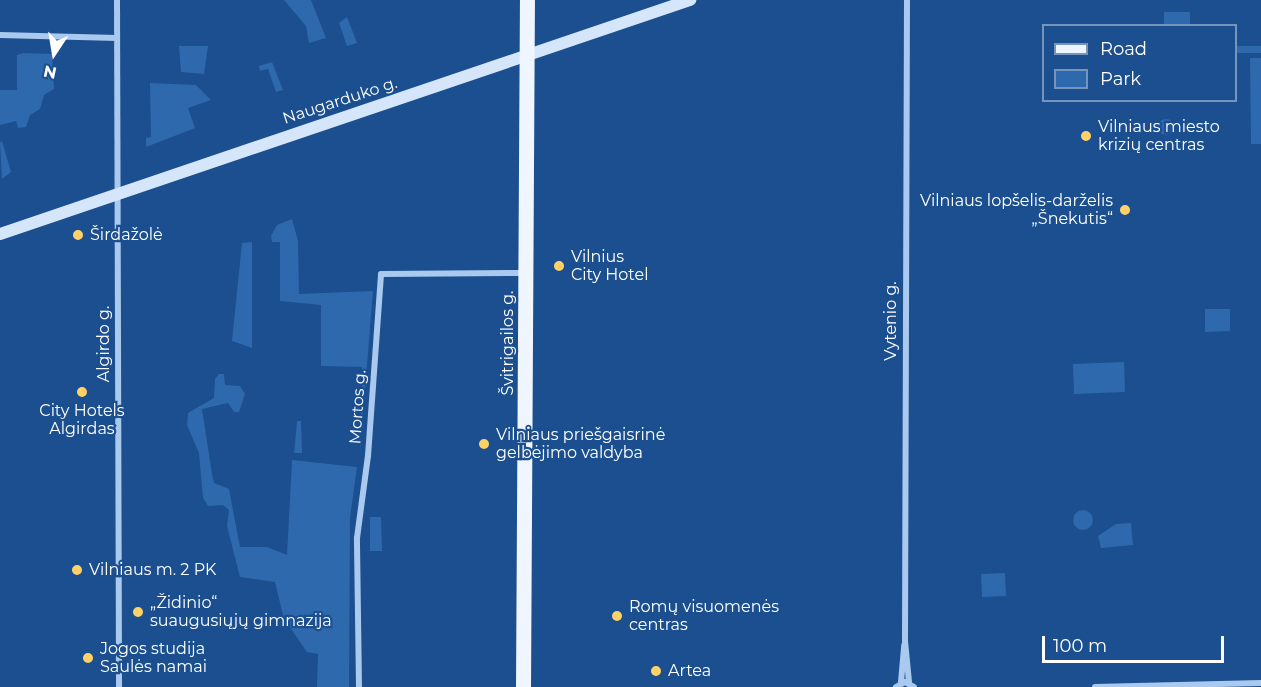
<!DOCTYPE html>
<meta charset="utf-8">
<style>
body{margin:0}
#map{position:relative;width:1261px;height:687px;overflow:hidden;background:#1b4f8f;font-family:Montserrat,sans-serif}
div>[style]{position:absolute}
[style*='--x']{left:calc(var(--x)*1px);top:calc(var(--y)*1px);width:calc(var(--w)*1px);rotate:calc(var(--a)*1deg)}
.green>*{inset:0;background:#2e69ad}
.round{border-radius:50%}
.street>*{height:6px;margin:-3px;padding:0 3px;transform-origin:3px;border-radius:3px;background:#a9c9ee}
.secondary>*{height:12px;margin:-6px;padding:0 6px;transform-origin:6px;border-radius:6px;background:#d6e6fa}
.primary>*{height:15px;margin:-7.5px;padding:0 7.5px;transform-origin:7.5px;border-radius:7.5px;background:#f0f6ff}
.dots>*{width:16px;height:16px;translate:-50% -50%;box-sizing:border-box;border:3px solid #1b4f8f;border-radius:50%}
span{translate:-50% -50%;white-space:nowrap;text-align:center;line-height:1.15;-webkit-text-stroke:4.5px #1b4f8f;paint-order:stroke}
.street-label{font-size:16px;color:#fff}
.poi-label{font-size:16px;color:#fff}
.left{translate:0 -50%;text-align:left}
.right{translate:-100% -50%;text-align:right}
.legend{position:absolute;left:1042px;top:24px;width:195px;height:78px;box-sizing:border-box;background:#1b4f8f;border:2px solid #7695bc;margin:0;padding:8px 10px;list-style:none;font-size:18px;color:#fff}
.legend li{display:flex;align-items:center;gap:12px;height:30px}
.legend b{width:30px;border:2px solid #7695bc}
.north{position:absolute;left:24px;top:24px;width:60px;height:60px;-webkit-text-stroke:4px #1b4f8f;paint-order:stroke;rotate:192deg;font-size:16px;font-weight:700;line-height:24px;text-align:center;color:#fff}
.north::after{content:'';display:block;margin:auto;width:21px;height:27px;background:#fff;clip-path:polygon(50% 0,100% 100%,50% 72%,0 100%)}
.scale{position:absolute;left:1042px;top:636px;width:182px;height:27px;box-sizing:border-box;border:3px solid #fff;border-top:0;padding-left:8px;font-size:18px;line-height:21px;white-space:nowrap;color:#fff;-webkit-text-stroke:4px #1b4f8f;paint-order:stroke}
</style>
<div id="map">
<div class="green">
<div style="clip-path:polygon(284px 0,311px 0,326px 38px,309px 43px,306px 26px)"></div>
<div style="clip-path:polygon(1164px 12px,1190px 12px,1190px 25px,1164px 25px)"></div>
<div style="clip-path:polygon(347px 17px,357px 43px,347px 46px,339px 23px)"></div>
<div style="clip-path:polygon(179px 46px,208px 46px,204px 74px,181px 72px)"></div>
<div style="clip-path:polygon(1237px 46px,1261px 46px,1261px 53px,1237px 53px)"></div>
<div style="clip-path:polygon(23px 53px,52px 54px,54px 89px,44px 95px,40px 109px,30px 115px,26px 127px,18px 128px,16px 121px,0 125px,0 90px,17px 90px,17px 55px)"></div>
<div style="clip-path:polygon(1250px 58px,1261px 58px,1261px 144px,1251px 144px)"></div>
<div style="clip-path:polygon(272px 62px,283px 90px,276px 92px,268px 69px,260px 71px,259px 66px)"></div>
<div style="clip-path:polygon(150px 83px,196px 85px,211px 100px,188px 108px,195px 128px,146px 147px,146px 138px,151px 137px)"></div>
<div class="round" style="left:1158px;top:119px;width:16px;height:16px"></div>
<div style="clip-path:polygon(2px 141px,11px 172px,2px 179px,0 142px)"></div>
<div style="clip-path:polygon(292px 219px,298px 241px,299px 294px,373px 291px,360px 451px,362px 367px,321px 366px,321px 305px,280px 301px,280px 242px,272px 242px,271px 236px,277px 225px)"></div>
<div style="clip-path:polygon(252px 242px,252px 348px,232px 341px,242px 243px)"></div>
<div style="clip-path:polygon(1205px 309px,1230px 309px,1230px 331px,1205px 332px)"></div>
<div style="clip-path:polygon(1124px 362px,1125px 392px,1074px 394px,1073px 364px)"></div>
<div style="clip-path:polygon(219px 374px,224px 374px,225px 385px,240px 386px,245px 394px,239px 412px,234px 412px,228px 403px,202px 409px,212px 474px,214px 483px,229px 489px,240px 547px,267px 547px,287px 555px,292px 460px,357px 467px,350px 518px,349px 687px,317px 687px,318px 654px,307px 652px,284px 619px,275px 582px,240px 577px,227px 526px,229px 510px,223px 505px,208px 506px,203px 498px,199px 453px,187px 425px,188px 413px,214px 398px,215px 379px)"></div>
<div style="clip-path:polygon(297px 421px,301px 421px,302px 453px,294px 453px)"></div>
<div class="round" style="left:1073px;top:510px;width:20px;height:20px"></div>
<div style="clip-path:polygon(370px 517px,381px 517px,382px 551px,370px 551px)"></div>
<div style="clip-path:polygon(1131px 523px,1133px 545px,1101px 548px,1098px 536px,1116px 524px)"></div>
<div style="clip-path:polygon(1005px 573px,1006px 596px,982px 597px,981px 574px)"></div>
</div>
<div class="street">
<div style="--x:117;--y:0;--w:687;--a:89.83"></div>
<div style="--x:907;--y:0;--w:641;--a:90.18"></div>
<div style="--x:905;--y:641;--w:41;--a:84.4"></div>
<div style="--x:0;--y:35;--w:117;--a:1.5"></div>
<div style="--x:901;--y:682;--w:37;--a:-85"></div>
<div style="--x:359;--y:687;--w:149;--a:-90.8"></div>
<div style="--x:357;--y:538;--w:83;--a:-82.4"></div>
<div style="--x:368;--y:456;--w:182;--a:-85.9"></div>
<div style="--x:381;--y:274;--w:143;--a:-0.4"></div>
<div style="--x:896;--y:687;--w:10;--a:-29"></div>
<div style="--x:905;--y:682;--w:10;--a:29"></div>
<div style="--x:1095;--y:687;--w:166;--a:-1.4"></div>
</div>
<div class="secondary">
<div style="--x:0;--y:234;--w:729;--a:-18.73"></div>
</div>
<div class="primary">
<div style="--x:523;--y:687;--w:687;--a:-89.67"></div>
</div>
<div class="dots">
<div style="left:1086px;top:136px;background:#ffd166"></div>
<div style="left:1125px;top:210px;background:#ffd166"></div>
<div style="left:78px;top:235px;background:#ffd166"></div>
<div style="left:559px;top:266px;background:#ffd166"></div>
<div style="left:82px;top:392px;background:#ffd166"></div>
<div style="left:484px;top:444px;background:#ffd166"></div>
<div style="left:77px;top:570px;background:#ffd166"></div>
<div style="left:138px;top:612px;background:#ffd166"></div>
<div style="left:617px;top:616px;background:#ffd166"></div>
<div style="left:88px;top:658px;background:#ffd166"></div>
<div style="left:656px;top:671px;background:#ffd166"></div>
</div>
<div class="street-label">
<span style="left:340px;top:101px;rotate:-18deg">Naugarduko g.</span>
<span style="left:891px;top:321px;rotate:-90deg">Vytenio g.</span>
<span style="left:508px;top:343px;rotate:-90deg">Švitrigailos g.</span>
<span style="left:104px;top:344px;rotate:-90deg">Algirdo g.</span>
<span style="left:358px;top:407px;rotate:-86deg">Mortos g.</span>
</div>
<div class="poi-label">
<span class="left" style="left:1098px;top:136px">Vilniaus miesto<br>krizių centras</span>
<span class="right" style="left:1113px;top:210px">Vilniaus lopšelis-darželis<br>„Šnekutis“</span>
<span class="left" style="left:90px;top:235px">Širdažolė</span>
<span class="left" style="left:571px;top:266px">Vilnius<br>City Hotel</span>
<span style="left:82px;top:420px">City Hotels<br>Algirdas</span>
<span class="left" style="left:496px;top:444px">Vilniaus priešgaisrinė<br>gelbėjimo valdyba</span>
<span class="left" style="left:89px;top:570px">Vilniaus m. 2 PK</span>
<span class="left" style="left:150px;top:612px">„Židinio“<br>suaugusiųjų gimnazija</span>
<span class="left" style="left:629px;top:616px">Romų visuomenės<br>centras</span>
<span class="left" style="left:100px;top:658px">Jogos studija<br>Saulės namai</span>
<span class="left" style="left:668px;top:671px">Artea</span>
</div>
<ul class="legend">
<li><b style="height:8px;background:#f0f6ff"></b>Road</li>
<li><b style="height:16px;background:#2e69ad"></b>Park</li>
</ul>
<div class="north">N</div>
<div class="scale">100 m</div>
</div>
